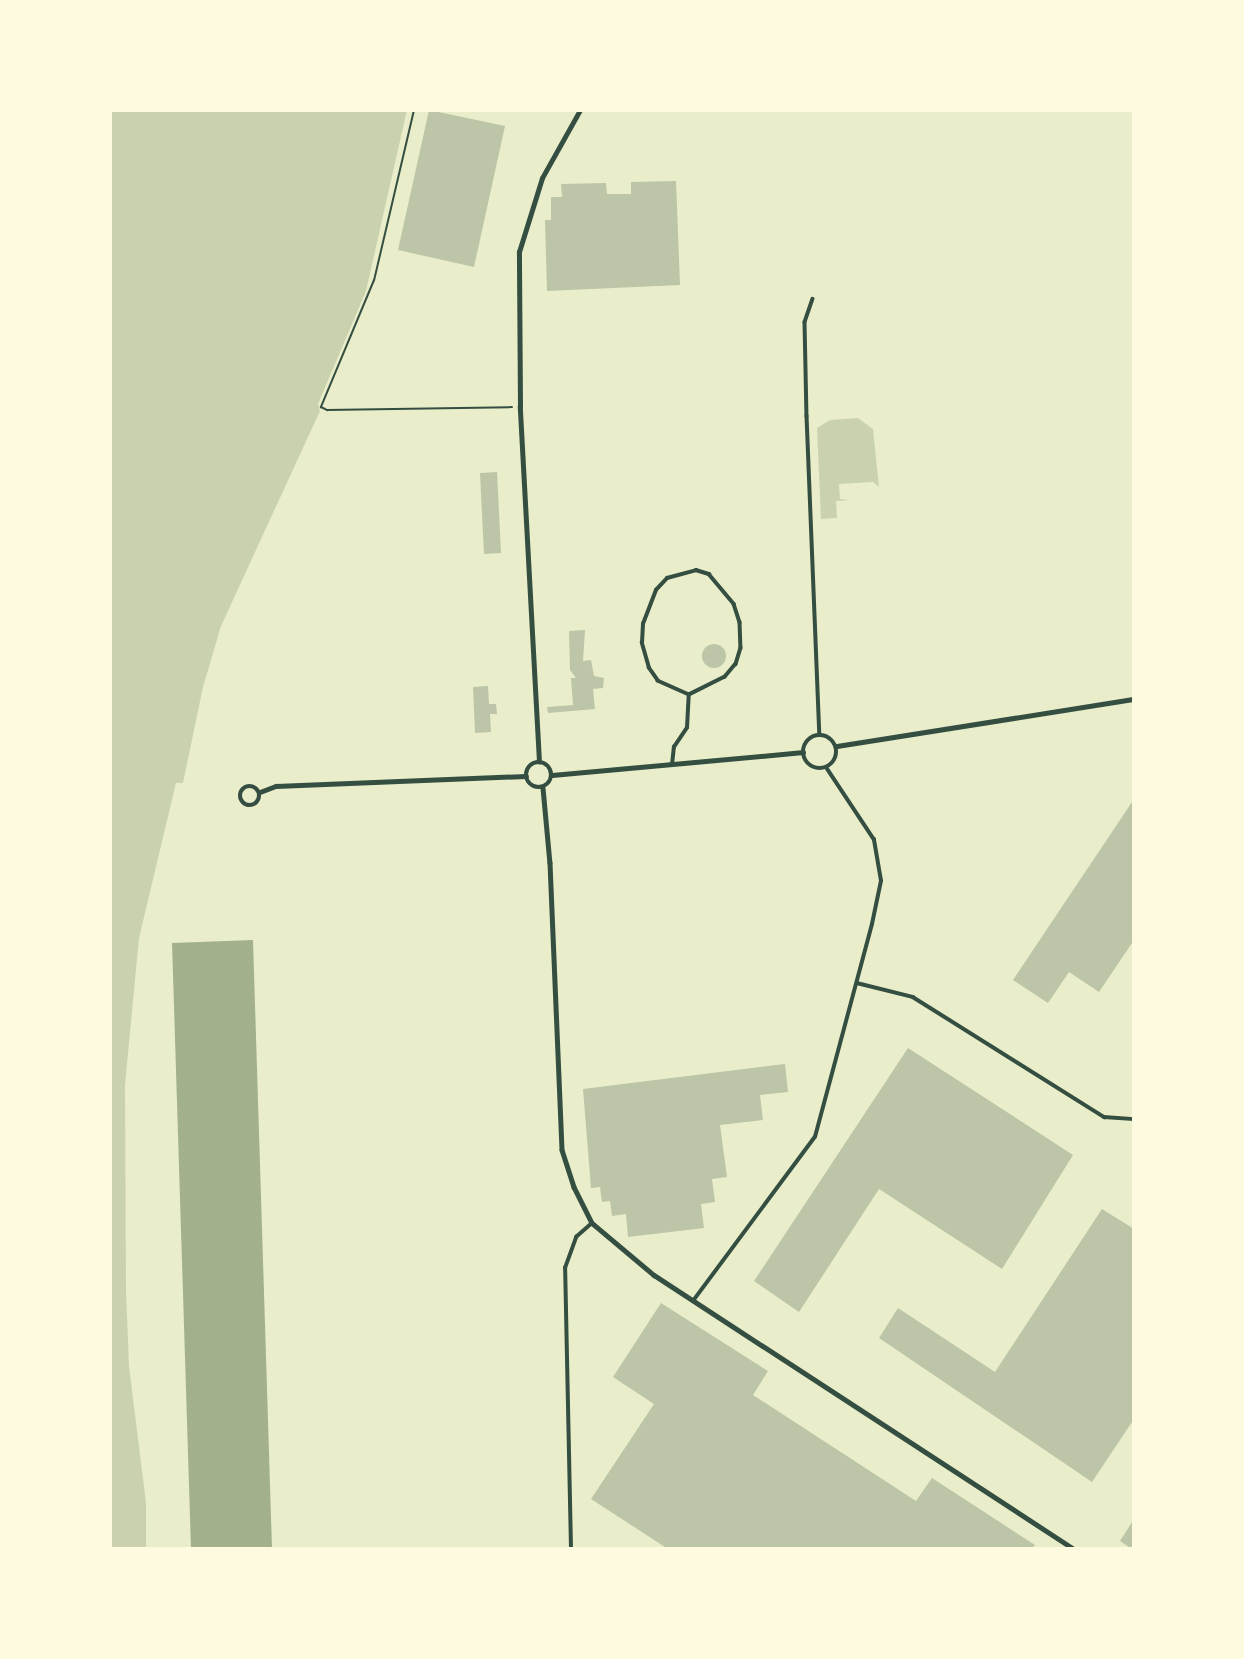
<!DOCTYPE html>
<style>
body{margin:0}
#map{position:relative;width:1244px;height:1659px;overflow:hidden;background:#e9edc9;font-family:"Public Sans",sans-serif}
div>[style]{position:absolute}
[style*='--x']{left:calc(var(--x)*1px);top:calc(var(--y)*1px);width:calc(var(--w)*1px);rotate:calc(var(--a)*1deg)}
.green>*{inset:0;background:#cad2ad}
.water>*{inset:0;background:#a3b18a}
.building>*{inset:0;background:#bcc5a7}
.round{border-radius:50%}
.path>*{height:2px;margin:-1px;padding:0 1px;transform-origin:1px;border-radius:1px;background:#344e41}
.minor>*{height:3.5px;margin:-1.75px;padding:0 1.75px;transform-origin:1.75px;border-radius:1.75px;background:#344e41}
.tertiary>*{height:4.5px;margin:-2.25px;padding:0 2.25px;transform-origin:2.25px;border-radius:2.25px;background:#344e41}
.tertiary>.ring{margin:-2.25px;padding:0;box-sizing:content-box;background:none;border:4.5px solid #344e41;border-radius:50%}
.secondary>*{height:4.5px;margin:-2.25px;padding:0 2.25px;transform-origin:2.25px;border-radius:2.25px;background:#344e41}
.secondary>.ring{margin:-2.25px;padding:0;box-sizing:content-box;background:none;border:4.5px solid #344e41;border-radius:50%}
span{translate:-50% -50%;white-space:nowrap;text-align:center;line-height:1.15;-webkit-text-stroke:5px #fefae0;paint-order:stroke}
.frame{position:absolute;inset:0;border:112px solid #fefae0;pointer-events:none}
</style>
<div id="map">
<div class="green">
<div style="clip-path:polygon(110px 110px,407px 110px,366px 291px,318px 404px,320px 411px,221px 626px,203px 687px,183px 783px,176px 783px,139px 938px,125px 1085px,126px 1290px,129px 1366px,146px 1503px,146px 1549px,110px 1549px)"></div>
<div style="clip-path:polygon(858px 418px,873px 429px,879px 487px,873px 482px,839px 484px,840px 499px,850px 500px,836px 501px,837px 518px,821px 519px,817px 428px,830px 420px)"></div>
</div>
<div class="water">
<div style="clip-path:polygon(253px 940px,272px 1549px,191px 1549px,172px 943px)"></div>
</div>
<div class="building">
<div style="clip-path:polygon(429px 110px,505px 126px,474px 267px,398px 250px)"></div>
<div style="clip-path:polygon(676px 181px,680px 285px,547px 291px,545px 220px,551px 220px,551px 197px,562px 197px,561px 184px,606px 183px,607px 194px,631px 194px,631px 182px)"></div>
<div style="clip-path:polygon(497px 472px,501px 553px,484px 554px,480px 473px)"></div>
<div style="clip-path:polygon(585px 630px,583px 661px,591px 660px,594px 676px,604px 678px,603px 688px,593px 689px,595px 709px,548px 713px,547px 707px,573px 705px,571px 678px,576px 678px,570px 670px,569px 631px)"></div>
<div class="round" style="left:702px;top:644px;width:24px;height:24px"></div>
<div style="clip-path:polygon(488px 686px,489px 704px,496px 704px,497px 714px,490px 714px,491px 732px,475px 733px,473px 687px)"></div>
<div style="clip-path:polygon(1134px 799px,1134px 940px,1099px 992px,1069px 972px,1048px 1003px,1013px 980px)"></div>
<div style="clip-path:polygon(908px 1048px,1073px 1155px,1002px 1269px,879px 1189px,799px 1312px,754px 1281px)"></div>
<div style="clip-path:polygon(785px 1064px,788px 1092px,760px 1095px,763px 1120px,720px 1125px,727px 1177px,712px 1179px,715px 1202px,701px 1204px,704px 1228px,628px 1237px,626px 1214px,612px 1216px,610px 1201px,602px 1202px,600px 1187px,591px 1188px,583px 1089px)"></div>
<div style="clip-path:polygon(1102px 1209px,1134px 1229px,1134px 1419px,1092px 1482px,879px 1338px,898px 1308px,995px 1372px)"></div>
<div style="clip-path:polygon(661px 1303px,768px 1371px,753px 1395px,916px 1501px,932px 1478px,1035px 1545px,1032px 1549px,668px 1549px,591px 1499px,654px 1404px,613px 1377px)"></div>
<div style="clip-path:polygon(1134px 1519px,1134px 1549px,1132px 1549px,1120px 1541px)"></div>
</div>
<div class="path">
<div style="--x:414;--y:110;--w:175;--a:103.2"></div>
<div style="--x:374;--y:280;--w:138;--a:112.7"></div>
<div style="--x:321;--y:407;--w:7;--a:27"></div>
<div style="--x:327;--y:410;--w:185;--a:-0.9"></div>
</div>
<div class="minor">
<div style="--x:813;--y:299;--w:24;--a:109"></div>
<div style="--x:805;--y:322;--w:94;--a:88.8"></div>
<div style="--x:807;--y:416;--w:319;--a:87.7"></div>
<div style="--x:696;--y:570;--w:14;--a:17"></div>
<div style="--x:709;--y:574;--w:39;--a:50"></div>
<div style="--x:734;--y:604;--w:19;--a:72"></div>
<div style="--x:740;--y:622;--w:26;--a:88"></div>
<div style="--x:741;--y:648;--w:17;--a:107"></div>
<div style="--x:736;--y:664;--w:17;--a:130"></div>
<div style="--x:725;--y:677;--w:40;--a:153.4"></div>
<div style="--x:689;--y:695;--w:34;--a:-156"></div>
<div style="--x:658;--y:681;--w:16;--a:-125"></div>
<div style="--x:649;--y:668;--w:26;--a:-106"></div>
<div style="--x:642;--y:643;--w:19;--a:-87"></div>
<div style="--x:643;--y:624;--w:36;--a:-69"></div>
<div style="--x:656;--y:590;--w:16;--a:-47"></div>
<div style="--x:667;--y:578;--w:30;--a:-15"></div>
<div style="--x:672;--y:765;--w:18;--a:-84"></div>
<div style="--x:674;--y:747;--w:23;--a:-56"></div>
<div style="--x:687;--y:728;--w:33;--a:-87"></div>
<div style="--x:857;--y:983;--w:58;--a:14"></div>
<div style="--x:913;--y:997;--w:226;--a:32.1"></div>
<div style="--x:1104;--y:1117;--w:30;--a:4"></div>
<div style="--x:693;--y:1301;--w:204;--a:-53.4"></div>
<div style="--x:815;--y:1137;--w:220;--a:-75"></div>
<div style="--x:872;--y:924;--w:44;--a:-78.2"></div>
<div style="--x:881;--y:881;--w:42;--a:-99.7"></div>
<div style="--x:874;--y:840;--w:85;--a:-123.5"></div>
<div style="--x:571;--y:1549;--w:281;--a:-91.2"></div>
<div style="--x:565;--y:1268;--w:33;--a:-70"></div>
<div style="--x:576;--y:1237;--w:21;--a:-41"></div>
</div>
<div class="tertiary">
<div style="--x:539;--y:762;--w:356;--a:-93.1"></div>
<div style="--x:520;--y:407;--w:155;--a:-90.4"></div>
<div style="--x:519;--y:252;--w:77;--a:-72.7"></div>
<div style="--x:542;--y:178;--w:78;--a:-60.8"></div>
<div class="ring" style="left:240px;top:786px;width:15.5px;height:15.5px"></div>
<div style="--x:260;--y:792;--w:17;--a:-21"></div>
<div style="--x:276;--y:786;--w:250;--a:-2.3"></div>
</div>
<div class="secondary">
<div class="ring" style="left:803px;top:735px;width:29.5px;height:29.5px"></div>
<div style="--x:837;--y:746;--w:301;--a:-9"></div>
<div class="ring" style="left:526px;top:762px;width:21.5px;height:21.5px"></div>
<div style="--x:552;--y:775;--w:252;--a:-5.2"></div>
<div style="--x:543;--y:788;--w:75;--a:84.7"></div>
<div style="--x:550;--y:863;--w:287;--a:87.6"></div>
<div style="--x:562;--y:1150;--w:39;--a:72"></div>
<div style="--x:574;--y:1187;--w:40;--a:63.4"></div>
<div style="--x:592;--y:1223;--w:81;--a:40"></div>
<div style="--x:654;--y:1275;--w:501;--a:33.12"></div>
</div>
<div class="frame"></div>
</div>
